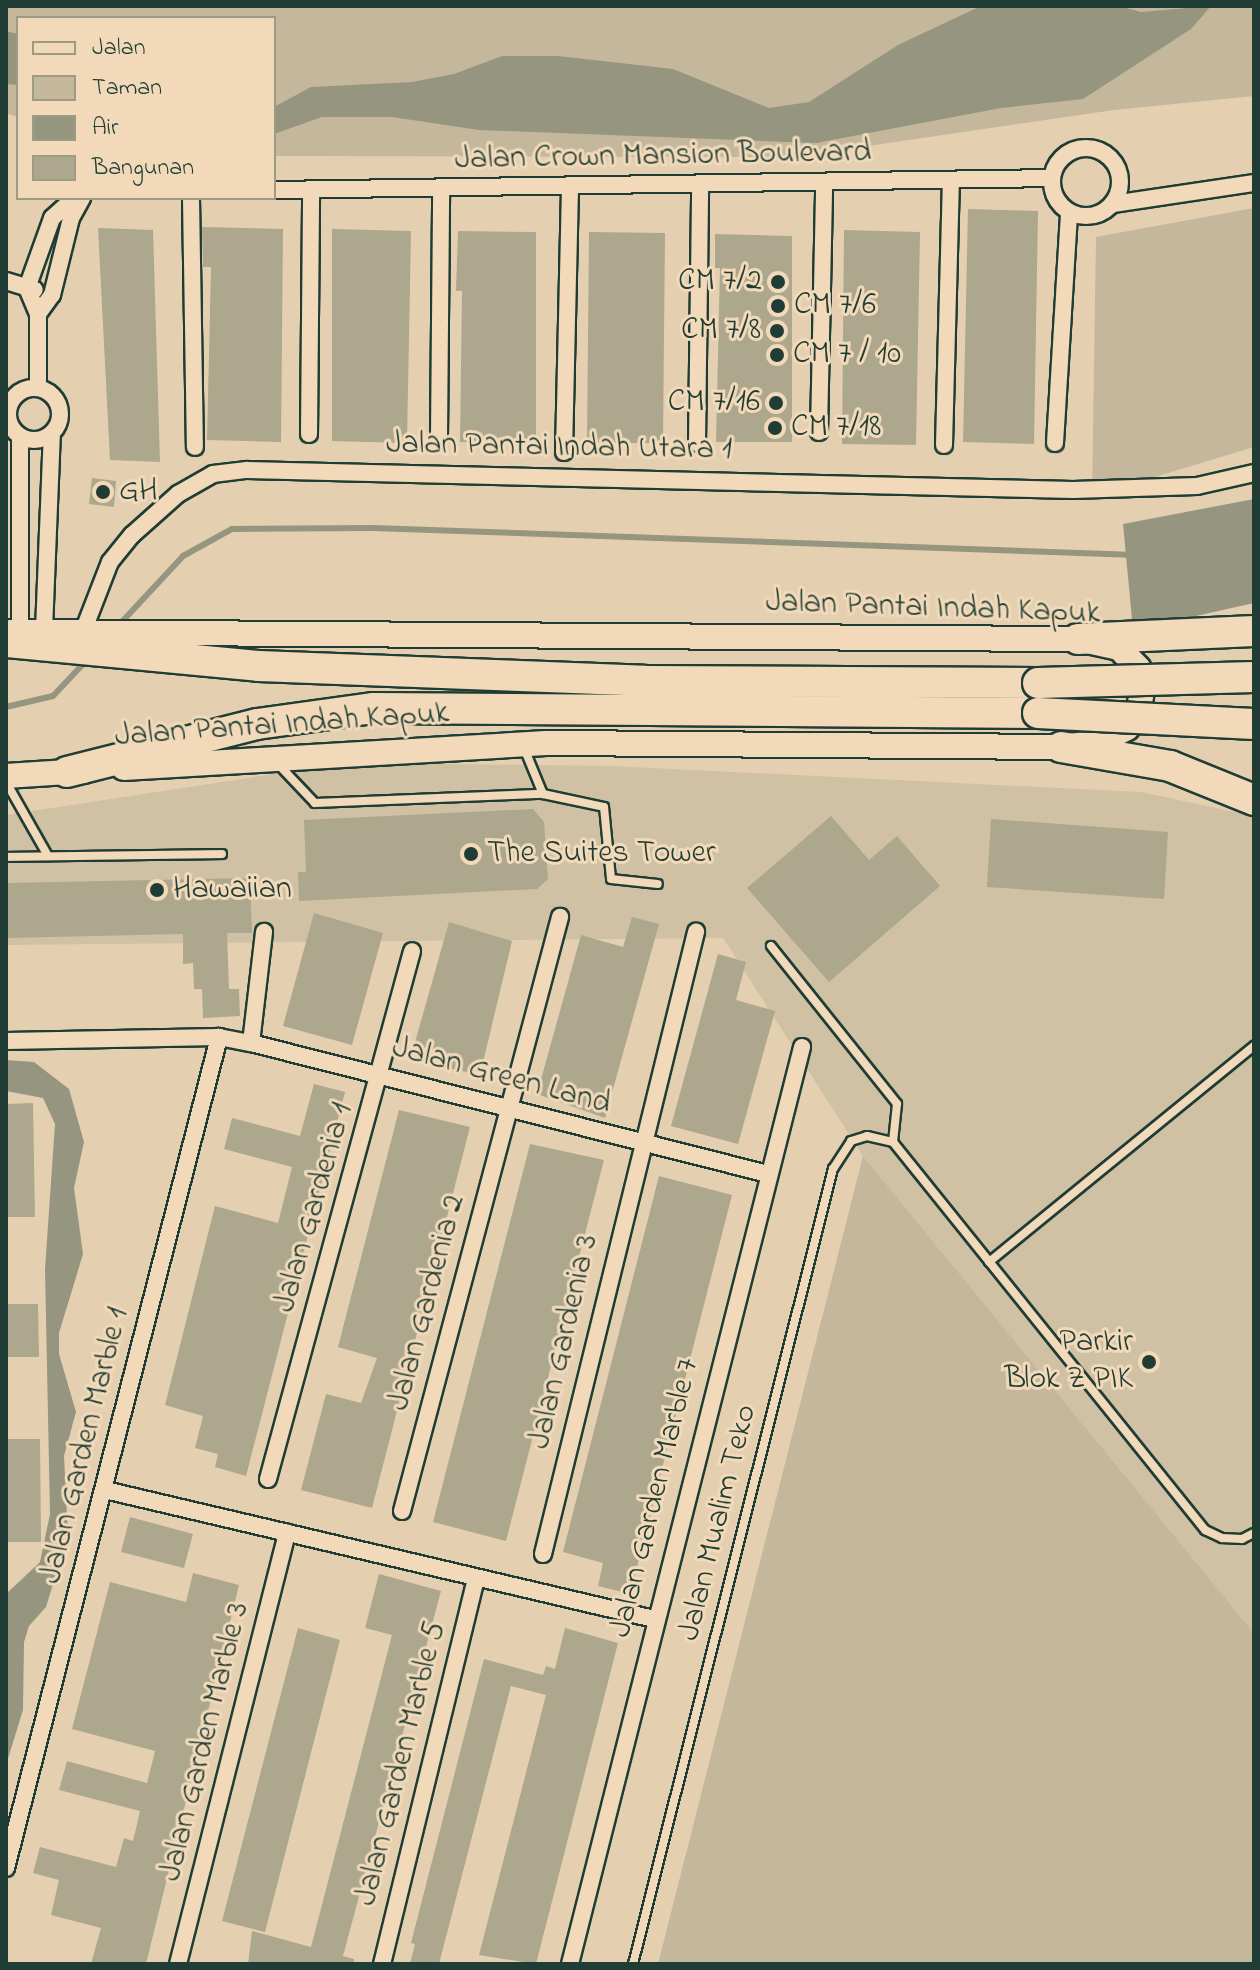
<!DOCTYPE html>
<style>
body{margin:0}
#map{position:relative;width:1260px;height:1970px;overflow:hidden;background:#e4d0b1;font-family:"Indie Flower",sans-serif}
div>[style]{position:absolute}
[style*='--x']{left:calc(var(--x)*1px);top:calc(var(--y)*1px);width:calc(var(--w)*1px);rotate:calc(var(--a)*1deg)}
.built>*{inset:0;background:#d0c1a4}
.green>*{inset:0;background:#c4b79c}
.water>*{inset:0;background:#96957f}
.stream>*{height:6px;margin:-3px;padding:0 3px;transform-origin:3px;border-radius:3px;background:#96957f}
.building>*{inset:0;background:#ada78d}
.roads{filter:drop-shadow(2px 0 #1f3d34) drop-shadow(-2px 0 #1f3d34) drop-shadow(0 2px #1f3d34) drop-shadow(0 -2px #1f3d34)}
.lane>*{height:8px;margin:-4px;padding:0 4px;transform-origin:4px;border-radius:4px;background:#f1d9b9}
.street>*{height:16px;margin:-8px;padding:0 8px;transform-origin:8px;border-radius:8px;background:#f1d9b9}
.street>.ring{margin:-8px;padding:0;box-sizing:content-box;background:none;border:16px solid #f1d9b9;border-radius:50%}
.secondary>*{height:24px;margin:-12px;padding:0 12px;transform-origin:12px;border-radius:12px;background:#f1d9b9}
.highway>*{height:30px;margin:-15px;padding:0 15px;transform-origin:15px;border-radius:15px;background:#f1d9b9}
.bridges{filter:drop-shadow(2px 0 #1f3d34) drop-shadow(-2px 0 #1f3d34) drop-shadow(0 2px #1f3d34) drop-shadow(0 -2px #1f3d34)}
.highway-bridge>*{height:30px;margin:-15px;padding:0 15px;transform-origin:15px;border-radius:15px;background:#f1d9b9}
.dots>*{width:22px;height:22px;translate:-50% -50%;box-sizing:border-box;border:4px solid #f1d9b9;border-radius:50%}
span{translate:-50% -50%;white-space:nowrap;text-align:center;line-height:1.15;-webkit-text-stroke:6px #f1d9b9;paint-order:stroke}
.street-label{font-size:32px;color:#1f3d34}
.poi-label{font-size:32px;color:#1f3d34}
.right{translate:-100% -50%;text-align:right}
.left{translate:0 -50%;text-align:left}
.frame{position:absolute;inset:0;border:8px solid #1f3d34;pointer-events:none}
.legend{position:absolute;left:16px;top:16px;width:260px;height:184px;box-sizing:border-box;background:#f1d9b9;border:2px solid #9d9b84;margin:0;padding:10px 14px;list-style:none;font-size:24px;color:#1f3d34}
.legend li{display:flex;align-items:center;gap:16px;height:40px}
.legend b{width:40px;border:2px solid #9d9b84}
</style>
<div id="map">
<div class="built">
<div style="clip-path:polygon(345px 763px,612px 766px,1141px 792px,1254px 816px,1254px 1633px,863px 1156px,723px 938px,6px 945px,6px 815px)"></div>
</div>
<div class="green">
<div style="clip-path:polygon(6px 6px,1254px 6px,1254px 96px,1114px 110px,793px 157px,274px 156px,274px 18px,18px 18px,18px 117px,6px 113px)"></div>
<div style="clip-path:polygon(1254px 208px,1254px 447px,1092px 496px,1096px 237px)"></div>
<div style="clip-path:polygon(863px 1156px,1254px 1633px,1254px 1964px,658px 1964px)"></div>
</div>
<div class="water">
<div style="clip-path:polygon(981px 6px,1119px 6px,1141px 12px,1211px 6px,1191px 29px,1083px 99px,1001px 108px,816px 143px,479px 130px,392px 117px,322px 117px,274px 134px,274px 107px,311px 87px,412px 82px,454px 74px,502px 56px,558px 56px,673px 69px,769px 108px,809px 102px,898px 45px)"></div>
<div style="clip-path:polygon(6px 31px,18px 34px,18px 85px,6px 84px)"></div>
<div style="clip-path:polygon(1254px 499px,1254px 603px,1133px 630px,1123px 524px)"></div>
<div style="clip-path:polygon(6px 1060px,34px 1062px,69px 1089px,84px 1142px,74px 1188px,83px 1254px,59px 1333px,59px 1354px,76px 1412px,64px 1456px,68px 1535px,46px 1607px,29px 1626px,24px 1642px,23px 1710px,6px 1765px,6px 1594px,40px 1562px,50px 1514px,45px 1269px,55px 1124px,43px 1098px,6px 1091px)"></div>
</div>
<div class="stream">
<div style="--x:118;--y:626;--w:96;--a:-47.1"></div>
<div style="--x:183;--y:556;--w:56;--a:-28.9"></div>
<div style="--x:232;--y:529;--w:141;--a:-0.4"></div>
<div style="--x:373;--y:528;--w:763;--a:2.03"></div>
<div style="--x:6;--y:707;--w:48;--a:-13.2"></div>
<div style="--x:53;--y:696;--w:48;--a:-46.7"></div>
</div>
<div class="building">
<div style="clip-path:polygon(968px 209px,1038px 211px,1034px 444px,963px 442px)"></div>
<div style="clip-path:polygon(202px 227px,283px 229px,281px 442px,207px 440px,211px 267px,203px 267px)"></div>
<div style="clip-path:polygon(98px 228px,153px 230px,160px 462px,110px 460px)"></div>
<div style="clip-path:polygon(332px 229px,411px 231px,407px 443px,332px 441px)"></div>
<div style="clip-path:polygon(844px 230px,920px 232px,916px 445px,842px 444px)"></div>
<div style="clip-path:polygon(458px 231px,536px 232px,536px 444px,460px 442px,462px 291px,456px 291px)"></div>
<div style="clip-path:polygon(589px 232px,665px 233px,663px 443px,587px 443px)"></div>
<div style="clip-path:polygon(715px 234px,792px 236px,792px 442px,716px 442px,720px 268px,715px 268px)"></div>
<div style="clip-path:polygon(92px 478px,116px 481px,114px 507px,89px 504px)"></div>
<div style="clip-path:polygon(533px 809px,544px 822px,548px 879px,537px 889px,299px 901px,298px 872px,306px 872px,304px 820px)"></div>
<div style="clip-path:polygon(831px 816px,869px 860px,897px 836px,940px 886px,829px 982px,747px 888px)"></div>
<div style="clip-path:polygon(991px 819px,1168px 832px,1164px 899px,987px 887px)"></div>
<div style="clip-path:polygon(250px 878px,252px 933px,227px 933px,229px 989px,239px 989px,240px 1016px,203px 1018px,202px 989px,194px 989px,193px 963px,183px 964px,183px 934px,6px 938px,6px 883px)"></div>
<div style="clip-path:polygon(314px 913px,383px 933px,352px 1045px,283px 1026px)"></div>
<div style="clip-path:polygon(632px 917px,659px 924px,605px 1118px,537px 1094px,581px 935px,623px 947px)"></div>
<div style="clip-path:polygon(449px 922px,512px 941px,480px 1075px,410px 1060px)"></div>
<div style="clip-path:polygon(718px 954px,746px 962px,736px 1000px,775px 1011px,738px 1144px,671px 1126px)"></div>
<div style="clip-path:polygon(314px 1084px,345px 1092px,246px 1476px,215px 1467px,218px 1454px,195px 1448px,203px 1416px,165px 1405px,215px 1206px,278px 1223px,292px 1167px,224px 1149px,232px 1118px,300px 1136px)"></div>
<div style="clip-path:polygon(33px 1103px,35px 1217px,6px 1217px,6px 1104px)"></div>
<div style="clip-path:polygon(399px 1110px,470px 1127px,372px 1508px,301px 1490px,326px 1394px,361px 1403px,377px 1358px,338px 1347px)"></div>
<div style="clip-path:polygon(530px 1144px,604px 1160px,506px 1541px,433px 1522px)"></div>
<div style="clip-path:polygon(659px 1176px,732px 1195px,630px 1594px,598px 1586px,603px 1563px,563px 1552px)"></div>
<div style="clip-path:polygon(6px 1304px,38px 1304px,39px 1357px,6px 1357px)"></div>
<div style="clip-path:polygon(6px 1439px,40px 1439px,41px 1542px,6px 1542px)"></div>
<div style="clip-path:polygon(130px 1517px,193px 1534px,184px 1568px,121px 1552px)"></div>
<div style="clip-path:polygon(193px 1573px,239px 1585px,146px 1964px,91px 1964px,101px 1928px,51px 1915px,59px 1880px,33px 1873px,40px 1847px,116px 1867px,124px 1838px,133px 1841px,140px 1811px,59px 1790px,67px 1761px,147px 1783px,155px 1751px,72px 1729px,110px 1582px,186px 1602px)"></div>
<div style="clip-path:polygon(379px 1574px,441px 1591px,343px 1956px,354px 1959px,354px 1964px,248px 1964px,252px 1931px,311px 1947px,392px 1635px,365px 1628px)"></div>
<div style="clip-path:polygon(298px 1628px,340px 1640px,265px 1932px,222px 1921px)"></div>
<div style="clip-path:polygon(565px 1628px,618px 1643px,536px 1964px,479px 1955px,546px 1695px,511px 1686px,439px 1964px,410px 1964px,415px 1944px,411px 1943px,484px 1659px,543px 1675px,546px 1666px,555px 1669px)"></div>
</div>
<div class="roads">
<div class="lane">
<div style="--x:524;--y:748;--w:50;--a:67.6"></div>
<div style="--x:543;--y:794;--w:62;--a:12"></div>
<div style="--x:604;--y:807;--w:72;--a:84.4"></div>
<div style="--x:611;--y:879;--w:47;--a:6.1"></div>
<div style="--x:277;--y:763;--w:55;--a:46.5"></div>
<div style="--x:315;--y:803;--w:228;--a:-2.3"></div>
<div style="--x:6;--y:782;--w:85;--a:60.4"></div>
<div style="--x:6;--y:857;--w:216;--a:-0.8"></div>
<div style="--x:771;--y:946;--w:202;--a:51.4"></div>
<div style="--x:897;--y:1104;--w:38;--a:96"></div>
<div style="--x:893;--y:1142;--w:498;--a:51.2"></div>
<div style="--x:1205;--y:1530;--w:19;--a:25"></div>
<div style="--x:1222;--y:1538;--w:20;--a:3"></div>
<div style="--x:1242;--y:1539;--w:13;--a:-27"></div>
<div style="--x:989;--y:1262;--w:342;--a:-39.2"></div>
<div style="--x:633;--y:1964;--w:820;--a:-75.88"></div>
<div style="--x:833;--y:1169;--w:33;--a:-57"></div>
<div style="--x:851;--y:1141;--w:17;--a:-17"></div>
<div style="--x:867;--y:1136;--w:27;--a:13"></div>
</div>
<div class="street">
<div class="ring" style="left:1052px;top:148px;width:52px;height:52px"></div>
<div style="--x:274;--y:190;--w:778;--a:-0.88"></div>
<div style="--x:191;--y:198;--w:249;--a:89.1"></div>
<div style="--x:1113;--y:204;--w:143;--a:-8.5"></div>
<div style="--x:6;--y:281;--w:30;--a:17"></div>
<div style="--x:38;--y:314;--w:24;--a:-54"></div>
<div style="--x:52;--y:295;--w:79;--a:-76.1"></div>
<div style="--x:71;--y:218;--w:23;--a:-61"></div>
<div style="--x:38;--y:387;--w:73;--a:-90"></div>
<div style="--x:38;--y:314;--w:28;--a:-113"></div>
<div style="--x:27;--y:288;--w:74;--a:-70.3"></div>
<div style="--x:52;--y:218;--w:30;--a:-42"></div>
<div class="ring" style="left:8px;top:388px;width:36px;height:36px"></div>
<div style="--x:819;--y:432;--w:249;--a:-88.8"></div>
<div style="--x:309;--y:434;--w:244;--a:-89.5"></div>
<div style="--x:439;--y:436;--w:249;--a:-89.5"></div>
<div style="--x:20;--y:437;--w:194;--a:90"></div>
<div style="--x:697;--y:443;--w:259;--a:-89.3"></div>
<div style="--x:1055;--y:443;--w:231;--a:-86.5"></div>
<div style="--x:944;--y:445;--w:264;--a:-88.5"></div>
<div style="--x:564;--y:452;--w:267;--a:-88.7"></div>
<div style="--x:84;--y:629;--w:72;--a:-68.8"></div>
<div style="--x:110;--y:562;--w:35;--a:-51"></div>
<div style="--x:132;--y:535;--w:62;--a:-41.7"></div>
<div style="--x:178;--y:494;--w:40;--a:-29.7"></div>
<div style="--x:213;--y:474;--w:34;--a:-7"></div>
<div style="--x:247;--y:470;--w:826;--a:1.39"></div>
<div style="--x:1073;--y:490;--w:124;--a:-1.8"></div>
<div style="--x:1197;--y:486;--w:58;--a:-12.8"></div>
<div style="--x:44;--y:630;--w:196;--a:-87.7"></div>
<div style="--x:6;--y:1041;--w:213;--a:-1.1"></div>
<div style="--x:219;--y:1037;--w:33;--a:11"></div>
<div style="--x:251;--y:1043;--w:533;--a:14.22"></div>
<div style="--x:251;--y:1043;--w:112;--a:-83.3"></div>
<div style="--x:268;--y:1479;--w:547;--a:-74.74"></div>
<div style="--x:105;--y:1490;--w:564;--a:13.22"></div>
<div style="--x:402;--y:1511;--w:615;--a:-75.1"></div>
<div style="--x:543;--y:1554;--w:641;--a:-76.18"></div>
<div style="--x:6;--y:1868;--w:858;--a:-75.62"></div>
<div style="--x:178;--y:1964;--w:445;--a:-75.8"></div>
<div style="--x:382;--y:1964;--w:397;--a:-76.3"></div>
<div style="--x:570;--y:1964;--w:946;--a:-75.8"></div>
</div>
<div class="secondary">
<div style="--x:10;--y:632;--w:1068;--a:0.38"></div>
<div style="--x:1078;--y:639;--w:42;--a:12.4"></div>
<div style="--x:1119;--y:648;--w:28;--a:46"></div>
<div style="--x:1138;--y:668;--w:17;--a:73"></div>
<div style="--x:1143;--y:684;--w:30;--a:99"></div>
<div style="--x:1138;--y:714;--w:18;--a:128"></div>
<div style="--x:1127;--y:728;--w:34;--a:153"></div>
<div style="--x:1097;--y:743;--w:36;--a:174"></div>
<div style="--x:1061;--y:747;--w:515;--a:-179.55"></div>
<div style="--x:546;--y:743;--w:423;--a:176.6"></div>
<div style="--x:6;--y:776;--w:77;--a:-3.7"></div>
</div>
<div class="highway">
<div style="--x:1078;--y:639;--w:176;--a:-2.6"></div>
<div style="--x:6;--y:642;--w:254;--a:5.4"></div>
<div style="--x:259;--y:666;--w:386;--a:2.2"></div>
<div style="--x:645;--y:681;--w:393;--a:0.3"></div>
<div style="--x:1061;--y:747;--w:111;--a:9.9"></div>
<div style="--x:1170;--y:766;--w:91;--a:22"></div>
<div style="--x:67;--y:772;--w:196;--a:-14.2"></div>
<div style="--x:257;--y:724;--w:118;--a:-7.8"></div>
<div style="--x:374;--y:708;--w:664;--a:0.43"></div>
</div>
</div>
<div class="bridges">
<div class="highway-bridge">
<div style="--x:1038;--y:683;--w:216;--a:-1.6"></div>
<div style="--x:1038;--y:713;--w:216;--a:2.9"></div>
</div>
</div>
<div class="dots">
<div style="left:778px;top:282px;background:#1f3d34"></div>
<div style="left:778px;top:306px;background:#1f3d34"></div>
<div style="left:777px;top:331px;background:#1f3d34"></div>
<div style="left:777px;top:355px;background:#1f3d34"></div>
<div style="left:776px;top:403px;background:#1f3d34"></div>
<div style="left:775px;top:428px;background:#1f3d34"></div>
<div style="left:103px;top:492px;background:#1f3d34"></div>
<div style="left:471px;top:854px;background:#1f3d34"></div>
<div style="left:157px;top:890px;background:#1f3d34"></div>
<div style="left:1149px;top:1362px;background:#1f3d34"></div>
</div>
<div class="street-label">
<span style="left:663px;top:157px;rotate:-1deg">Jalan Crown Mansion Boulevard</span>
<span style="left:559px;top:448px;rotate:1deg">Jalan Pantai Indah Utara 1</span>
<span style="left:933px;top:609px;rotate:2deg">Jalan Pantai Indah Kapuk</span>
<span style="left:282px;top:726px;rotate:-4deg">Jalan Pantai Indah Kapuk</span>
<span style="left:501px;top:1077px;rotate:15deg">Jalan Green Land</span>
<span style="left:315px;top:1208px;rotate:-74deg">Jalan Gardenia 1</span>
<span style="left:428px;top:1303px;rotate:-75deg">Jalan Gardenia 2</span>
<span style="left:565px;top:1342px;rotate:-77deg">Jalan Gardenia 3</span>
<span style="left:86px;top:1446px;rotate:-76deg">Jalan Garden Marble 1</span>
<span style="left:656px;top:1498px;rotate:-76deg">Jalan Garden Marble 7</span>
<span style="left:719px;top:1523px;rotate:-76deg">Jalan Mualim Teko</span>
<span style="left:206px;top:1742px;rotate:-76deg">Jalan Garden Marble 3</span>
<span style="left:402px;top:1764px;rotate:-76deg">Jalan Garden Marble 5</span>
</div>
<div class="poi-label">
<span class="right" style="left:762px;top:282px">CM 7/2</span>
<span class="left" style="left:794px;top:306px">CM 7/6</span>
<span class="right" style="left:761px;top:331px">CM 7/8</span>
<span class="left" style="left:793px;top:355px">CM 7 / 10</span>
<span class="right" style="left:760px;top:403px">CM 7/16</span>
<span class="left" style="left:791px;top:428px">CM 7/18</span>
<span class="left" style="left:119px;top:492px">GH</span>
<span class="left" style="left:487px;top:854px">The Suites Tower</span>
<span class="left" style="left:173px;top:890px">Hawaiian</span>
<span class="right" style="left:1133px;top:1362px">Parkir<br>Blok Z PIK</span>
</div>
<div class="frame"></div>
<ul class="legend">
<li><b style="height:10px;background:#f1d9b9"></b>Jalan</li>
<li><b style="height:22px;background:#c4b79c"></b>Taman</li>
<li><b style="height:22px;background:#96957f"></b>Air</li>
<li><b style="height:22px;background:#ada78d"></b>Bangunan</li>
</ul>
</div>
